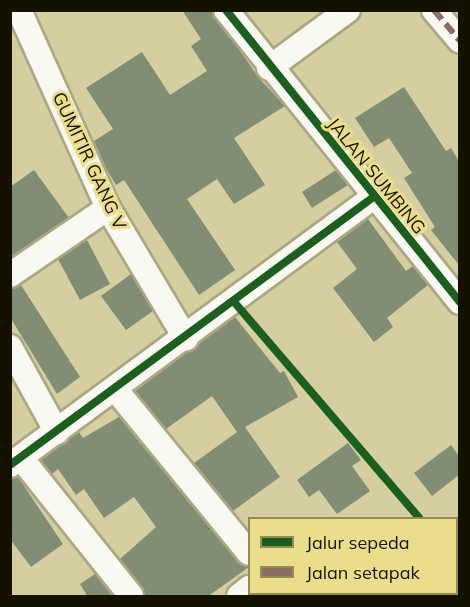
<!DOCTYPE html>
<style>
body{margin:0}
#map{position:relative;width:470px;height:607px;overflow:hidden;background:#d4cea1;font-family:Mulish,sans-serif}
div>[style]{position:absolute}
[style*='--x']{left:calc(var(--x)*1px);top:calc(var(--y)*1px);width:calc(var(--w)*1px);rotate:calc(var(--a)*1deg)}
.building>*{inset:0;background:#818e73}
.roads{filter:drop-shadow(2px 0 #aca783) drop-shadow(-2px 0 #aca783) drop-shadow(0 2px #aca783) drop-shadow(0 -2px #aca783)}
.minor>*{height:24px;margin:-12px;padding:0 12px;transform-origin:12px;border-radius:12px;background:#f9f8f1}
.quiet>*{height:6px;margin-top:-3px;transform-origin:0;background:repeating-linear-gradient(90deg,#8d6e63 0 12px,transparent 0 18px)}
.cycleway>*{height:8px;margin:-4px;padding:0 4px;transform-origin:4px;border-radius:4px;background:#1b5e20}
span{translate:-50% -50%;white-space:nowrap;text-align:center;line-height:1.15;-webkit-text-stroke:6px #eadd8b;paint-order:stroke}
.street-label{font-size:18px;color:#151100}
.frame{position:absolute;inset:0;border:12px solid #151100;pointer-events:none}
.legend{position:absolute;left:248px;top:517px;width:210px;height:78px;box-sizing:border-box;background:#eadd8b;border:2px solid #958b53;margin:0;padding:8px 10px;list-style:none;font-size:18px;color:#151100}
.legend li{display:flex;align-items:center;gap:12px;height:30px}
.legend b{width:30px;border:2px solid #958b53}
</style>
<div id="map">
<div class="building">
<div style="clip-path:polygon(182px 10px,212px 10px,258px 77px,285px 106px,234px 138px,265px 185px,234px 204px,217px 179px,187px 199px,235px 270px,199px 295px,124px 180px,116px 185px,107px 170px,94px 141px,113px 129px,86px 88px,142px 52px,170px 95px,207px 71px,191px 46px,201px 39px)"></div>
<div style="clip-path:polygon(404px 87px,446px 151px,451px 148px,459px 161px,459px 265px,431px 230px,435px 227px,404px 178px,412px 173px,389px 138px,374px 147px,355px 118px)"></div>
<div style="clip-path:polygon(34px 170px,69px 218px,10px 257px,10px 187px)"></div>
<div style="clip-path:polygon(336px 170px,348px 185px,312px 208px,302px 192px)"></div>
<div style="clip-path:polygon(368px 219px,406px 271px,413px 266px,428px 285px,387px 318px,393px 327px,374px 342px,333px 288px,357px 269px,337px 242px)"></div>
<div style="clip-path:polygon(87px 240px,110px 284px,80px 300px,58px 259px)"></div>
<div style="clip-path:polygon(131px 274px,153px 311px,126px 330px,101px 296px)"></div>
<div style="clip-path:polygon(21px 285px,80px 377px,57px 394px,10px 317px,10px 289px)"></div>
<div style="clip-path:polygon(235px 317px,280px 373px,284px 371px,298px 397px,245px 427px,280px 477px,233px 511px,194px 463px,237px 432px,212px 396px,166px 429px,135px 391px)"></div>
<div style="clip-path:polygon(119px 417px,238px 562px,249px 567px,207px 597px,145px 597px,120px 559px,156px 527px,134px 497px,104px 518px,84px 489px,76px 495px,58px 469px,52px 474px,41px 460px,79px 432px,83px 438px)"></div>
<div style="clip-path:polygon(348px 443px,361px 460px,352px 466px,370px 491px,337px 514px,319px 490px,309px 497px,297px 480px)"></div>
<div style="clip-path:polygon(451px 445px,459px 456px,459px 475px,432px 496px,414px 473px)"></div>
<div style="clip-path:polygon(18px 477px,63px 544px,31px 567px,10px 539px,10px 479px)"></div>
<div style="clip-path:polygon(95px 574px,113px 597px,88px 597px,80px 584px)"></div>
</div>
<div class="roads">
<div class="minor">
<div style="--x:19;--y:10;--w:217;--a:65.8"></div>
<div style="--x:108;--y:208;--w:152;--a:59.2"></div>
<div style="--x:226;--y:10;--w:374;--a:51.3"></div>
<div style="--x:434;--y:10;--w:40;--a:50"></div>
<div style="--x:269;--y:68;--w:98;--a:-36.3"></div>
<div style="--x:10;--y:275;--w:119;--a:-34.4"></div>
<div style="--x:10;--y:347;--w:97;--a:61.1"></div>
<div style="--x:116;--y:390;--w:210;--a:50.8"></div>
<div style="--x:21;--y:458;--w:176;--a:51.4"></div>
<div style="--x:10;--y:465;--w:451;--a:-36.4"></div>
<div style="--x:239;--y:596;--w:13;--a:-39"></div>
</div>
</div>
<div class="quiet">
<div style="--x:434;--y:10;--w:40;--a:50"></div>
</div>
<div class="cycleway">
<div style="--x:226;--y:10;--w:374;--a:51.3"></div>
<div style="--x:235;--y:303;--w:283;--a:49.4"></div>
<div style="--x:10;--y:465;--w:451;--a:-36.4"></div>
</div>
<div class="street-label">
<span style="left:89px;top:161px;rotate:65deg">GUMITIR GANG V</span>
<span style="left:376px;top:176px;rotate:51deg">JALAN SUMBING</span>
</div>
<div class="frame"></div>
<ul class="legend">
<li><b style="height:8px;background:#1b5e20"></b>Jalur sepeda</li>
<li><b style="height:8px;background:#8d6e63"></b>Jalan setapak</li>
</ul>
</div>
